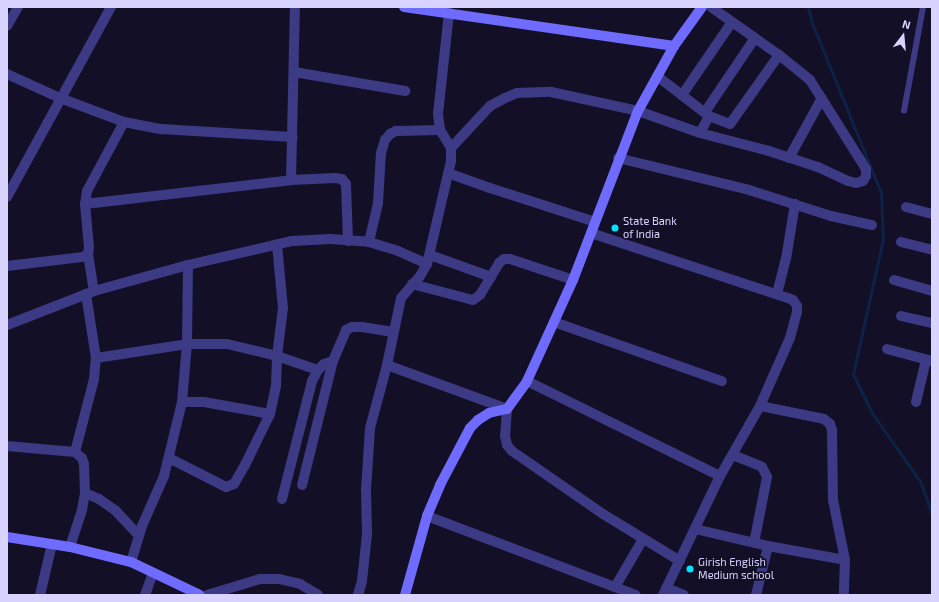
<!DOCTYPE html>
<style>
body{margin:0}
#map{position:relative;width:939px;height:602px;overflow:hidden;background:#130f26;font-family:"Exo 2",sans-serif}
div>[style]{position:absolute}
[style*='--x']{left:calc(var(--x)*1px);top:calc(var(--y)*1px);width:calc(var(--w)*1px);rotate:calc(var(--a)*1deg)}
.stream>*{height:3px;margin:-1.5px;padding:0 1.5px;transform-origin:1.5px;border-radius:1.5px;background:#0c2248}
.lane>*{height:5.5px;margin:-2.75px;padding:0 2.75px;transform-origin:2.75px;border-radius:2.75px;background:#3d3a85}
.street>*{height:10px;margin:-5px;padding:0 5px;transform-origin:5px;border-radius:5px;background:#3d3a85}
.secondary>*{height:10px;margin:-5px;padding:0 5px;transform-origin:5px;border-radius:5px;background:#6f6bff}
.dots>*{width:11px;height:11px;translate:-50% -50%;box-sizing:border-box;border:2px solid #130f26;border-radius:50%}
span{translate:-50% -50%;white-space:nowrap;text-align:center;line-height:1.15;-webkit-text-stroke:3.5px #130f26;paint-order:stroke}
.poi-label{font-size:11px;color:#d9d4ff}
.left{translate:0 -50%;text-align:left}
.frame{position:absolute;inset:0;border:8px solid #d9d4ff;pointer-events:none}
.north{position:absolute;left:883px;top:16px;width:40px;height:40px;-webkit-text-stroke:3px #130f26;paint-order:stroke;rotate:16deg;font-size:11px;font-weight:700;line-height:16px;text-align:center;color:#d9d4ff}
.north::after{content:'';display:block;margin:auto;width:14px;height:18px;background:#d9d4ff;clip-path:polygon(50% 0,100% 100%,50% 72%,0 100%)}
</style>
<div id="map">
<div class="stream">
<div style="--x:808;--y:7;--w:16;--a:76"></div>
<div style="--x:812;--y:23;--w:183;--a:67.9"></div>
<div style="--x:881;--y:193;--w:46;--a:87.5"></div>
<div style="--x:883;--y:239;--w:138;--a:102.5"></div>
<div style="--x:853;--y:374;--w:43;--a:64"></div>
<div style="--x:872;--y:413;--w:83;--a:54.8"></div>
<div style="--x:920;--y:481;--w:35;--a:70"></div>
</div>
<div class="lane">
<div style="--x:904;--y:111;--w:106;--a:-79.6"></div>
</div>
<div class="street">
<div style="--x:7;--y:26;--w:22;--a:-60"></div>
<div style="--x:294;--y:72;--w:113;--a:9.7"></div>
<div style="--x:7;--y:74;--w:58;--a:24.4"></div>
<div style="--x:60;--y:98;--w:68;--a:20.6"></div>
<div style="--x:124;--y:122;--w:38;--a:11"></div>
<div style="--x:161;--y:129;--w:132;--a:3.5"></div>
<div style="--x:657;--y:76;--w:66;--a:37.6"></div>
<div style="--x:709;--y:116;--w:22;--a:21"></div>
<div style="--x:730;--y:124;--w:85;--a:-54.6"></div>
<div style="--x:682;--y:95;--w:88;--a:-55.6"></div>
<div style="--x:705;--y:112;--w:89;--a:-56"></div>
<div style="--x:700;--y:133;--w:19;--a:-62"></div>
<div style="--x:451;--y:148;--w:57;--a:-47.1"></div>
<div style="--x:490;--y:106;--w:17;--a:-28"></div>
<div style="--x:505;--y:98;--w:13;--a:-23"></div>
<div style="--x:517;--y:93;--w:34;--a:-2"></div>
<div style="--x:551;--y:92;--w:89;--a:12.3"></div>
<div style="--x:638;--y:111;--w:66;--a:19.5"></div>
<div style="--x:700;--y:133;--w:71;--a:14.6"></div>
<div style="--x:769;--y:151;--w:52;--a:18.1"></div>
<div style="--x:818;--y:167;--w:33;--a:25"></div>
<div style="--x:848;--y:181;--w:8;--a:14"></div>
<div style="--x:856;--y:183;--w:7;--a:-16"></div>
<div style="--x:863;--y:181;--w:6;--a:-59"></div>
<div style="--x:866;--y:176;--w:7;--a:-90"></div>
<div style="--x:866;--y:169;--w:105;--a:-122.2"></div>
<div style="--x:810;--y:80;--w:40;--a:-141"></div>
<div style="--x:779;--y:55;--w:83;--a:-144.8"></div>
<div style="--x:618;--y:158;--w:135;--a:13.7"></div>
<div style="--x:749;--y:190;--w:86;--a:17.6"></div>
<div style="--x:831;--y:216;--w:42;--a:12.4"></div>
<div style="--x:789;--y:158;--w:68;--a:-61.2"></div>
<div style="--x:448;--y:173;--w:45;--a:19.7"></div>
<div style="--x:490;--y:188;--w:110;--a:17.9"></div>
<div style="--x:291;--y:180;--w:173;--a:-88.7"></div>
<div style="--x:7;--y:197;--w:217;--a:-61.3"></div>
<div style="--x:85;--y:204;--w:207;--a:-6.6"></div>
<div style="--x:291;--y:180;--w:44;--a:-2.6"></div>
<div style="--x:335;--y:178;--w:7;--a:8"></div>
<div style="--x:342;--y:179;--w:6;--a:51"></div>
<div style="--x:346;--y:184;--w:57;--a:88"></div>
<div style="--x:906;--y:207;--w:27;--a:15"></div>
<div style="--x:591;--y:233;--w:207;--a:18.3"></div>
<div style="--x:788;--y:298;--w:5;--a:22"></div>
<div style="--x:793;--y:300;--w:7;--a:56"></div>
<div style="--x:797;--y:306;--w:6;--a:90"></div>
<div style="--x:797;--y:312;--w:27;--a:105"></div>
<div style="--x:790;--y:338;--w:74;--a:113.8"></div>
<div style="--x:760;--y:406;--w:81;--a:119.7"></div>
<div style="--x:720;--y:476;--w:132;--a:115.6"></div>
<div style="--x:369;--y:242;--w:40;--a:-77"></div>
<div style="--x:378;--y:203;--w:50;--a:-86.6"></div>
<div style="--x:381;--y:153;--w:14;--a:-73"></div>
<div style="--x:385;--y:140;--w:8;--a:-50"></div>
<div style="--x:390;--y:134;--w:7;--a:-27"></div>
<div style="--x:396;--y:131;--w:44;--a:-1.3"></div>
<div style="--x:901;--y:242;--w:32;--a:14"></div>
<div style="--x:88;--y:254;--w:37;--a:81"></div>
<div style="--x:430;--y:255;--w:65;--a:19.8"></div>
<div style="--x:7;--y:266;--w:77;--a:-6.8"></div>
<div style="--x:83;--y:257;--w:6;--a:-31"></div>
<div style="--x:88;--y:254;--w:7;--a:-82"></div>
<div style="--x:89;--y:247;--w:43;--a:-95.3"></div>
<div style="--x:85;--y:204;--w:13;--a:-81"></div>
<div style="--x:87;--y:191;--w:78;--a:-61.8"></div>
<div style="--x:894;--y:280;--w:40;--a:16"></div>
<div style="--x:412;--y:284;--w:63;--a:14.7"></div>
<div style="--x:473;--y:300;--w:9;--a:-36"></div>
<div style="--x:480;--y:295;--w:37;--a:-59"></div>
<div style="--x:499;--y:263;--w:6;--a:-39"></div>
<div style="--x:504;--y:259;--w:6;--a:0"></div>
<div style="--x:510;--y:259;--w:66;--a:18.4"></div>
<div style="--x:777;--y:294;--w:36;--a:-76"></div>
<div style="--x:786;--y:259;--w:56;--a:-80.7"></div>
<div style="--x:901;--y:316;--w:32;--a:13"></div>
<div style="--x:554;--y:322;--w:178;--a:19.4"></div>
<div style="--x:7;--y:325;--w:93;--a:-21.3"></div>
<div style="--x:94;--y:291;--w:98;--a:-15.5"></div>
<div style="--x:188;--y:265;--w:107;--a:-13"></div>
<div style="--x:292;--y:241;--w:38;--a:-3"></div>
<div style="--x:330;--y:239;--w:39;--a:4"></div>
<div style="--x:369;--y:242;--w:30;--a:17"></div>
<div style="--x:398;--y:251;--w:32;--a:24"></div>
<div style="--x:887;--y:349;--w:47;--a:14.9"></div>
<div style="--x:96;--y:358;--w:92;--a:-8.7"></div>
<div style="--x:187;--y:344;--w:40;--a:0"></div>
<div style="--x:227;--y:344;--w:51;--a:13.5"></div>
<div style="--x:277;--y:356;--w:43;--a:18.9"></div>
<div style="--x:387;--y:365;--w:128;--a:20.1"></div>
<div style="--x:507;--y:409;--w:27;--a:94"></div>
<div style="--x:505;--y:436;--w:9;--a:77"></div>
<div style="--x:507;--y:445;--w:8;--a:50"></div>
<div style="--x:512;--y:451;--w:111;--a:34.7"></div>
<div style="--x:603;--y:514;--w:90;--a:31.4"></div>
<div style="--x:527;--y:381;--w:215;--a:26.2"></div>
<div style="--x:182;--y:402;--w:22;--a:0"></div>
<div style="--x:204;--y:402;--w:67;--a:10.3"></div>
<div style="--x:916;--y:402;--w:43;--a:-76.6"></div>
<div style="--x:760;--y:406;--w:65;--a:11.5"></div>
<div style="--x:824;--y:419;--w:8;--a:40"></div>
<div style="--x:830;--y:424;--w:6;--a:72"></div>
<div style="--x:832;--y:430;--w:70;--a:89.2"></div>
<div style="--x:833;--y:500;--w:61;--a:78.7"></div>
<div style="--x:845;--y:560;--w:35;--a:92"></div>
<div style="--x:7;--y:446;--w:68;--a:5"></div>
<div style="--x:75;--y:452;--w:9;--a:41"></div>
<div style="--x:82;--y:458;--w:6;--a:72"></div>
<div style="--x:84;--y:464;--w:29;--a:88"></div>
<div style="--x:85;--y:493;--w:17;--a:100"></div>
<div style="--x:82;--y:510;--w:39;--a:108"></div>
<div style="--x:75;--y:452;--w:75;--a:-75.4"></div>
<div style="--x:94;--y:379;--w:21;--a:-85"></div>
<div style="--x:96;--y:358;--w:65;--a:-98.9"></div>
<div style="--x:733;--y:455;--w:31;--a:22"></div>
<div style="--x:762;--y:467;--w:11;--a:63"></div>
<div style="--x:767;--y:477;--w:67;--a:101.1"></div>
<div style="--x:169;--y:458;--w:64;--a:27"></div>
<div style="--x:226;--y:487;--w:9;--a:-21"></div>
<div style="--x:234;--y:484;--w:22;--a:-60"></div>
<div style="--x:245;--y:465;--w:57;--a:-63.9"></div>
<div style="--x:270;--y:414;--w:29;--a:-78"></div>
<div style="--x:276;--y:386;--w:30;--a:-88"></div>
<div style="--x:277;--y:356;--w:48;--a:-82.9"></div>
<div style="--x:283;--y:308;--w:64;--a:-95.4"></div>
<div style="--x:302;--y:485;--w:128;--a:-76"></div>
<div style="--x:333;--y:361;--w:34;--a:-67"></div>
<div style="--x:346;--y:330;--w:7;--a:-27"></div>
<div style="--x:352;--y:327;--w:10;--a:0"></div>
<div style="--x:362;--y:327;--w:30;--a:9"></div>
<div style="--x:85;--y:493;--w:15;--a:23"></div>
<div style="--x:99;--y:499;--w:19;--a:35"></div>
<div style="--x:115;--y:510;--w:35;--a:47"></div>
<div style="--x:282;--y:499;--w:122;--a:-75.7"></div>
<div style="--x:312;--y:381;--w:13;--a:-61"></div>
<div style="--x:318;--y:370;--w:8;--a:-45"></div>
<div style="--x:324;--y:364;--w:9;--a:-18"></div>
<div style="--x:427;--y:516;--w:223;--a:20.7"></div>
<div style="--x:695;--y:529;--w:75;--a:13.1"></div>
<div style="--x:768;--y:546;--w:78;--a:10.3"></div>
<div style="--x:131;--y:562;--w:38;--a:-73"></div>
<div style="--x:142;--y:526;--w:55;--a:-66.3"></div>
<div style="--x:164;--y:476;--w:76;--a:-76.3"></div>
<div style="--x:182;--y:402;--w:58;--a:-85.1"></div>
<div style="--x:187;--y:344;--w:79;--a:-89.3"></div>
<div style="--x:615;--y:587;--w:56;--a:-59.7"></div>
<div style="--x:666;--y:588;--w:19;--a:21"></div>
<div style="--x:40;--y:595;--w:52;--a:-76.8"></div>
<div style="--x:145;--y:595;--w:23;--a:-70"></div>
<div style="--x:207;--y:595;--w:55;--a:-16.8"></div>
<div style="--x:260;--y:579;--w:19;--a:0"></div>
<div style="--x:279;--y:579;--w:22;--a:13"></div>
<div style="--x:300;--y:584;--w:21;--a:31"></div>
<div style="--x:358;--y:595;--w:15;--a:-74"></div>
<div style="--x:362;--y:581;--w:47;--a:-83.9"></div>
<div style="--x:367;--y:534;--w:44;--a:-91.3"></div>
<div style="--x:366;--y:490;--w:62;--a:-86.3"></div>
<div style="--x:370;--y:428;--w:65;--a:-74.9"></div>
<div style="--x:387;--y:365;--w:68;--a:-78.2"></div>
<div style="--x:401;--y:298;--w:29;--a:-49"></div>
<div style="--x:420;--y:276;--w:14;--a:-60"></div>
<div style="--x:427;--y:264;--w:106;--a:-76.9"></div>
<div style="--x:451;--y:161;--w:13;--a:-90"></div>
<div style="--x:451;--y:148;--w:21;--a:-121"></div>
<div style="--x:440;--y:130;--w:16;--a:-97"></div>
<div style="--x:438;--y:114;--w:102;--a:-83.8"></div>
<div style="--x:756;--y:595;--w:50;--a:-76.2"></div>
</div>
<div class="secondary">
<div style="--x:404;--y:7;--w:273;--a:8.2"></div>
<div style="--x:7;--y:537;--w:64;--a:9"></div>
<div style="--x:70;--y:547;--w:63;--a:13.8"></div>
<div style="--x:131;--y:562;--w:76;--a:25.6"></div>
<div style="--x:405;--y:595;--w:82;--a:-74.4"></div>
<div style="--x:427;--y:516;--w:34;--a:-67"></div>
<div style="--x:440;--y:485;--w:64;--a:-62.2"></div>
<div style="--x:470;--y:428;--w:11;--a:-45"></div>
<div style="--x:478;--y:420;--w:13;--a:-32"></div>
<div style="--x:489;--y:413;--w:18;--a:-13"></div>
<div style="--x:507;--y:409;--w:34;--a:-54"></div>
<div style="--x:527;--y:381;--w:111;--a:-65.5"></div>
<div style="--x:573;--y:280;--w:181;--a:-69"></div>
<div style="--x:638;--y:111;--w:74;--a:-61"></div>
<div style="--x:674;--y:46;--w:48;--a:-54.3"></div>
</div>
<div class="dots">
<div style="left:615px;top:228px;background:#00e5ff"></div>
<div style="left:690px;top:569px;background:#00e5ff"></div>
</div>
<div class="poi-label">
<span class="left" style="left:623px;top:228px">State Bank<br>of India</span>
<span class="left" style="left:698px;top:569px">Girish English<br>Medium school</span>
</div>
<div class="frame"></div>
<div class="north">N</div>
</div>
